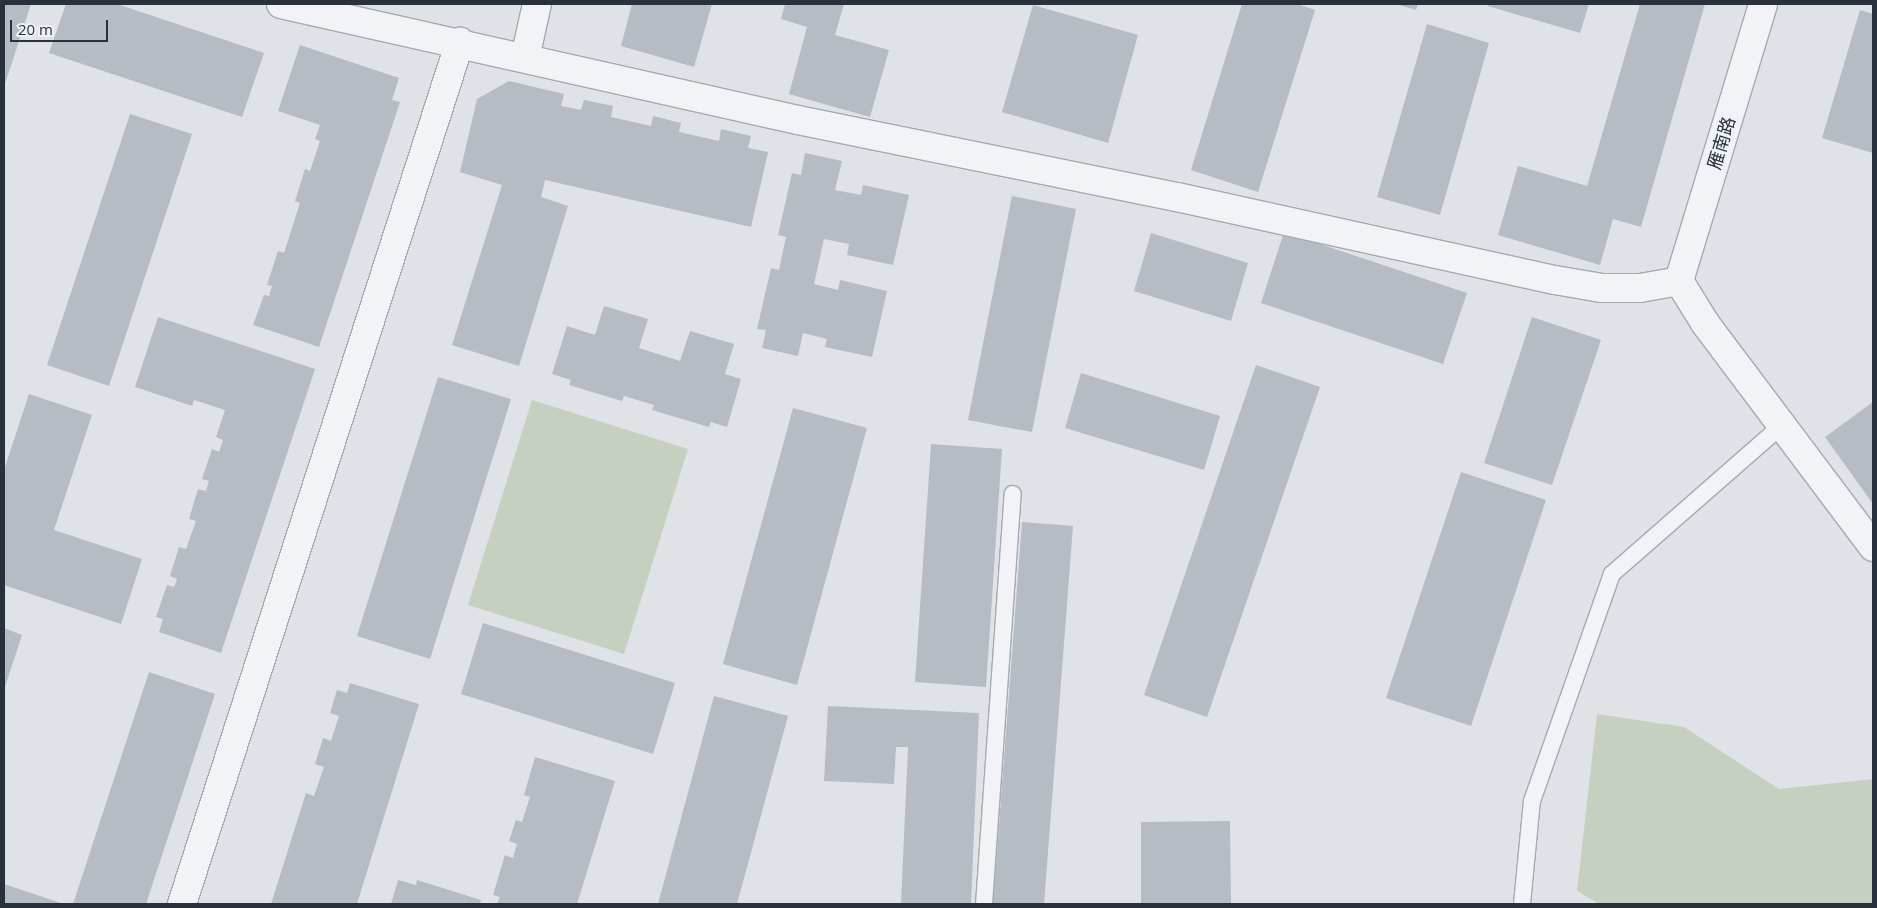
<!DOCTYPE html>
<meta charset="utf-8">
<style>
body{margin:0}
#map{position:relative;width:1877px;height:908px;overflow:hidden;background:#dfe2e7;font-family:"Open Sans","Noto Sans SC",sans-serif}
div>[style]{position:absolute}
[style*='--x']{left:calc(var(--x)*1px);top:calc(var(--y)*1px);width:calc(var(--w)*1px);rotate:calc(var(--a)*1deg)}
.green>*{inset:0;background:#c5d0c1}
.building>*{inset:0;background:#b6bcc3}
.roads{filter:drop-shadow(1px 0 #a5a9b1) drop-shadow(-1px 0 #a5a9b1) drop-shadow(0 1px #a5a9b1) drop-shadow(0 -1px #a5a9b1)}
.lane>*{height:16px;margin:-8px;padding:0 8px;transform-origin:8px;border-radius:8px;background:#f1f3f6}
.street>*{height:28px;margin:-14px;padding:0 14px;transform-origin:14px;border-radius:14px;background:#f1f3f6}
span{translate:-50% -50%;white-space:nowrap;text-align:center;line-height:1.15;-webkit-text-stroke:5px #eef1f5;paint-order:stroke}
.street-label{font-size:18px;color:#29313d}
.frame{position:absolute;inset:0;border:5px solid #29313d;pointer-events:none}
.scale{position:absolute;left:10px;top:20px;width:98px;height:22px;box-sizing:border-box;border:2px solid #29313d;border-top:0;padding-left:6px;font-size:15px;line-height:18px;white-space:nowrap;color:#29313d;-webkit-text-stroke:4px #eef1f5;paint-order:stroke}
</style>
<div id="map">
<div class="green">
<div style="clip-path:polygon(532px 400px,688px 449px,624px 654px,468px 605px)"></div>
<div style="clip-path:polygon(1597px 714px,1684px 727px,1779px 789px,1873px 779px,1873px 904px,1599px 904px,1577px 891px)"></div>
</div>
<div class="building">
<div style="clip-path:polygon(4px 4px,31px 4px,4px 87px)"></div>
<div style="clip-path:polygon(66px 4px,117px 4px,264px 53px,242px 117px,49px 53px)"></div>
<div style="clip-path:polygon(632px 4px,712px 4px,694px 67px,621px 46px)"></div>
<div style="clip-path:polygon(785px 4px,844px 4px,835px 35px,889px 50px,870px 117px,789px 94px,807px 27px,781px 19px)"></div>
<div style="clip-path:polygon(1242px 4px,1297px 4px,1315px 10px,1258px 192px,1191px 170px)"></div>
<div style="clip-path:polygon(1396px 4px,1418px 4px,1416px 10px)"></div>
<div style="clip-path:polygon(1489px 4px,1589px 4px,1580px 33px,1488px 6px)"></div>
<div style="clip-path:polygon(1640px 4px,1705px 4px,1641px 227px,1613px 219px,1600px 265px,1498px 235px,1518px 166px,1587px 186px)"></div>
<div style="clip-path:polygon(1033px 5px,1138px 35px,1108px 143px,1002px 112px)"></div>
<div style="clip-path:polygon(1860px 10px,1873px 14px,1873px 153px,1822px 138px)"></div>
<div style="clip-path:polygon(1427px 24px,1489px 43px,1440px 215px,1377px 197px)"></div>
<div style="clip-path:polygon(300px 45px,399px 78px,392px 100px,400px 102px,319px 347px,253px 325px,264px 295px,269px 296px,272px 286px,267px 285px,278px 251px,284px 253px,300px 203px,295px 201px,305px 169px,310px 171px,320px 141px,315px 139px,320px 125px,278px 111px)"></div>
<div style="clip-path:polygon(509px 81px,564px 94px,561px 106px,581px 110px,584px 100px,613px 106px,611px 117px,651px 126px,653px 116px,681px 123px,679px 132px,719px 141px,721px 129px,751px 136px,748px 148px,768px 152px,751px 227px,545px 180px,541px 197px,568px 206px,519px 366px,452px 345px,502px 185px,460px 172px,477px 99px)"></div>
<div style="clip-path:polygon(130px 114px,192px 134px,109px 386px,47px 365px)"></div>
<div style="clip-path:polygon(805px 153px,842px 161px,835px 190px,861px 195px,863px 185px,909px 195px,893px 265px,847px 255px,849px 244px,824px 239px,814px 284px,838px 290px,840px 280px,887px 291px,872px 357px,825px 347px,827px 339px,803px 333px,798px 356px,762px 348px,766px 330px,757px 329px,771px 268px,779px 270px,786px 237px,778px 235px,792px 173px,801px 175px)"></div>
<div style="clip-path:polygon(1012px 196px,1076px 209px,1032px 432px,968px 420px)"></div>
<div style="clip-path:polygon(1284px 232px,1467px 293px,1443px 364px,1261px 303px)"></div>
<div style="clip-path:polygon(1151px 233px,1248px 263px,1231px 321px,1134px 291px)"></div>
<div style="clip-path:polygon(604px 306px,648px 319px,639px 348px,680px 361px,690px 331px,734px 344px,725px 374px,741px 379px,727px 427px,711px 422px,709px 427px,652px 410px,654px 405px,624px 396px,622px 401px,569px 385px,571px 380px,552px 374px,567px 326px,595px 335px)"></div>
<div style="clip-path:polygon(158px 317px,315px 369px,221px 653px,159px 632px,163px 619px,156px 617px,167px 585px,174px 587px,177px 579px,170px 576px,179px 547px,186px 549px,196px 521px,189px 519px,198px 489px,206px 491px,209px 481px,202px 479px,212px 449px,219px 452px,223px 440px,216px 437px,225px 410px,194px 400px,192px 406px,135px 387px)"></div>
<div style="clip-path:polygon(1532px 317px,1601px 340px,1552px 485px,1484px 463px)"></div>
<div style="clip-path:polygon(1256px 365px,1320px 387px,1207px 717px,1144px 695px)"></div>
<div style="clip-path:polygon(1081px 373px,1220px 416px,1204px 470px,1065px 428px)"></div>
<div style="clip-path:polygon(438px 377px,511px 399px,430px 659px,357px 636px)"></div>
<div style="clip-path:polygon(29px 394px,92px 415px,54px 530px,142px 559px,121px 624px,4px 585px,4px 470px)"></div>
<div style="clip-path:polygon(1873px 402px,1873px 504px,1825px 437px)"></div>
<div style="clip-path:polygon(793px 408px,867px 428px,797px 685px,723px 664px)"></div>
<div style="clip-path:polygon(931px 444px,1002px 449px,986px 687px,915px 682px)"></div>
<div style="clip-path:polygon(1461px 472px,1546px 500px,1471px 726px,1386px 698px)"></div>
<div style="clip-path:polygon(1022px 522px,1073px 526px,1044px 904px,993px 904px)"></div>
<div style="clip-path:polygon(483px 623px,675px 683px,653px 754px,461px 694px)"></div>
<div style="clip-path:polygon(4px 628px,22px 635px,4px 690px)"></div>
<div style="clip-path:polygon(149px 672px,215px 694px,146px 904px,73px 904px)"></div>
<div style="clip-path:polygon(350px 683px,419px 704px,357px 904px,271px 904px,306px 793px,314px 796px,324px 767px,315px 764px,323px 738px,331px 741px,339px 716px,330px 713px,337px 690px,347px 693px)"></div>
<div style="clip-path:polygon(714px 696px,788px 716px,737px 904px,658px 904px)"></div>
<div style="clip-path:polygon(828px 706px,979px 713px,971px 904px,901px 904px,908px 747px,896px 747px,894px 784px,824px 781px)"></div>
<div style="clip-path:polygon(535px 757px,615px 781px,577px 904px,497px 904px,500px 897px,493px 895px,505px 855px,513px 858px,517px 844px,509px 841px,516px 820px,522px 822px,530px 797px,524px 795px)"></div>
<div style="clip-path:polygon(1230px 821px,1231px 904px,1141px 904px,1141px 822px)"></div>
<div style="clip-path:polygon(398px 880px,416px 885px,417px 880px,481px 900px,480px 904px,391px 904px)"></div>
<div style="clip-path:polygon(4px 884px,64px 904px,4px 904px)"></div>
</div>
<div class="roads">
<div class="lane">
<div style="--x:984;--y:904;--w:411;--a:-86"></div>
<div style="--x:1522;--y:904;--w:103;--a:-84.5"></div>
<div style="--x:1532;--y:801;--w:241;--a:-70.6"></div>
<div style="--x:1612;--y:574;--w:226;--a:-41.2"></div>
</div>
<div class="street">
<div style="--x:281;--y:4;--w:530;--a:12.65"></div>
<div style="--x:798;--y:120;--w:387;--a:11.5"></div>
<div style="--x:1177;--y:197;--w:387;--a:12.4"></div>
<div style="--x:1555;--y:280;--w:48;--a:9.7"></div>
<div style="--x:1602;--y:288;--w:38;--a:0"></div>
<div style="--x:1640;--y:288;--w:40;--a:-10"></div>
<div style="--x:525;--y:58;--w:55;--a:-77.5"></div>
<div style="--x:1679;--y:281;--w:49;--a:58.2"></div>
<div style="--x:1705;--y:323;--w:280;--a:53.1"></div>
<div style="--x:1679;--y:281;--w:289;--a:-73.1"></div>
<div style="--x:182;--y:904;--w:906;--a:-72.13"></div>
</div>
</div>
<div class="street-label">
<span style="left:1721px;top:143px;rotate:-73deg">雁南路</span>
</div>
<div class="frame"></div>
<div class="scale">20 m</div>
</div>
